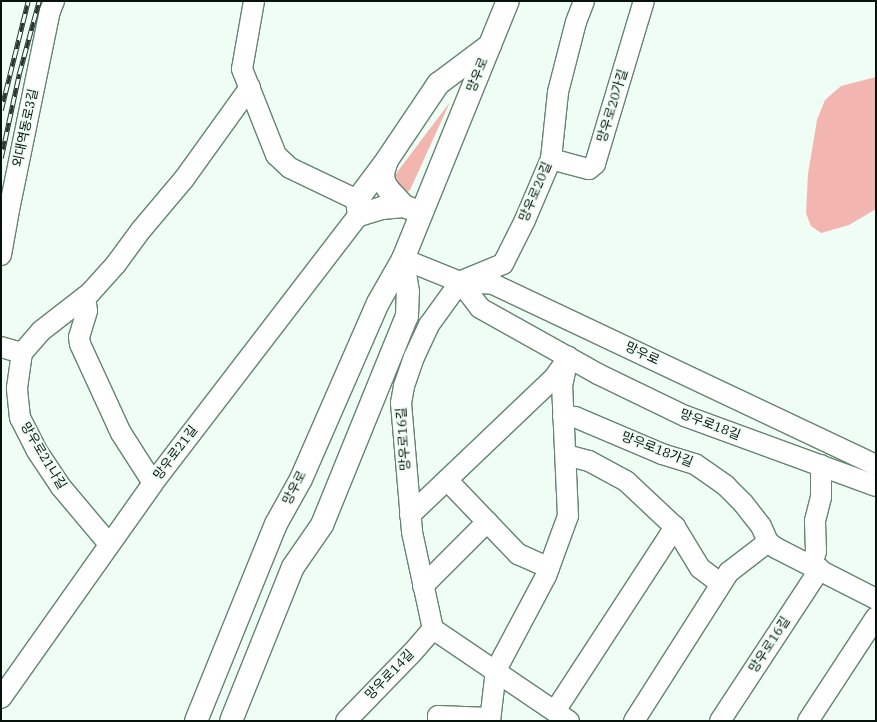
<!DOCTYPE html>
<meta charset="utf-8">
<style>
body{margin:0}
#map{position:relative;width:877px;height:722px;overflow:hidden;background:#effdf4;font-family:"IBM Plex Serif","Noto Sans KR",serif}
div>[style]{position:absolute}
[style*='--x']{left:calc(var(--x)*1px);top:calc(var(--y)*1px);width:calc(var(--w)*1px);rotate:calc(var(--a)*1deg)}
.green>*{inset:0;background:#f3b5af}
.roads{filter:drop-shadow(1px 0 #648471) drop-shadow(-1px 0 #648471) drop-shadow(0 1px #648471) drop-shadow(0 -1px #648471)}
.minor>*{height:20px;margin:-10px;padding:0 10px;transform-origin:10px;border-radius:10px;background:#fff}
.major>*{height:22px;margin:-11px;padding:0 11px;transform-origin:11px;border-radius:11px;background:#fff}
.rail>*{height:4.5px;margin-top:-2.25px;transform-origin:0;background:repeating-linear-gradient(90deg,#effdf4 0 9px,#29362e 0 18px);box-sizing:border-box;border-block:1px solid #29362e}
span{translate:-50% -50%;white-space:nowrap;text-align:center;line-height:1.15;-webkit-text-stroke:3.5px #effdf4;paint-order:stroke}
.street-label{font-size:13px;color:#06130b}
.frame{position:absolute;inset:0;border:2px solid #06130b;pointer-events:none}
</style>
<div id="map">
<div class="green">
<div style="clip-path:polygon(876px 77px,876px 209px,849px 225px,821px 233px,811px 226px,806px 213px,808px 174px,817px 120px,825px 100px,841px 86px)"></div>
<div style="clip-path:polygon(450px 102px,410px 190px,406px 193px,400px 187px,395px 175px)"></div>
</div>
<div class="roads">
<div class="minor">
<div style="--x:254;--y:1;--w:69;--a:100"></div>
<div style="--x:242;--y:69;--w:92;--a:68.4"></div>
<div style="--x:276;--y:155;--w:19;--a:43"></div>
<div style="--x:290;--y:168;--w:74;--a:25.5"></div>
<div style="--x:551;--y:159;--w:39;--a:15"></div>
<div style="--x:589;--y:169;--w:8;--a:-40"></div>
<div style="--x:595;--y:164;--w:170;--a:-73.3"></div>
<div style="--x:1;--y:255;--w:46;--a:-79.9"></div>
<div style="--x:9;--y:210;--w:203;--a:-78.4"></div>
<div style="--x:50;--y:11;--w:11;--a:-68"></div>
<div style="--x:403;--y:259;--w:61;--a:22"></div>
<div style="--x:460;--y:282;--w:33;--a:3"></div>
<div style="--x:493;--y:284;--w:424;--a:25.3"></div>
<div style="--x:464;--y:280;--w:42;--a:-22.3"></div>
<div style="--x:503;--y:264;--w:49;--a:-63.4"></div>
<div style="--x:525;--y:220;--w:66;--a:-66.9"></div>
<div style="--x:551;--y:159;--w:67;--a:-84"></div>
<div style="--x:558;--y:92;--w:72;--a:-75.6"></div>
<div style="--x:576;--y:22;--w:22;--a:-69"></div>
<div style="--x:460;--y:282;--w:53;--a:125.8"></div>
<div style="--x:429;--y:325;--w:35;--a:115"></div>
<div style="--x:414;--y:357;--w:31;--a:109"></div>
<div style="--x:404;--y:386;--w:17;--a:100"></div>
<div style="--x:401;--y:403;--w:129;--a:85.1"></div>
<div style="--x:412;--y:532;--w:99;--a:77.8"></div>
<div style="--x:433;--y:629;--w:164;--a:34.1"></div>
<div style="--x:460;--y:282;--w:33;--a:52"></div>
<div style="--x:480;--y:308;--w:135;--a:29.2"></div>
<div style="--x:598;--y:374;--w:97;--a:25.8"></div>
<div style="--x:685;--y:416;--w:203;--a:20.1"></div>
<div style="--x:85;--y:297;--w:14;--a:82"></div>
<div style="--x:87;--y:311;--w:27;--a:107"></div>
<div style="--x:79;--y:337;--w:7;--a:82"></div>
<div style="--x:80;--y:344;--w:98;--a:65.3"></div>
<div style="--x:121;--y:433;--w:59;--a:57.4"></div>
<div style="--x:1;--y:347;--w:22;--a:16"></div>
<div style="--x:563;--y:416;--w:12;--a:5"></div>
<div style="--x:575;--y:417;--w:95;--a:23"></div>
<div style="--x:662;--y:454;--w:34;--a:17"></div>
<div style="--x:695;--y:464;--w:38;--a:35"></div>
<div style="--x:726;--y:486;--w:24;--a:45"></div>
<div style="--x:743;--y:503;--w:29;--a:52"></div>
<div style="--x:761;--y:526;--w:17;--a:66"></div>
<div style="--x:768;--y:542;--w:10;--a:37"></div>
<div style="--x:776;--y:548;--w:112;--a:27"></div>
<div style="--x:566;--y:455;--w:24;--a:15"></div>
<div style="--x:589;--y:461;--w:42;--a:28.4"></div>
<div style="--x:626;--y:481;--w:67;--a:43.2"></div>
<div style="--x:675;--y:527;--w:48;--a:58.6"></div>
<div style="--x:700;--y:568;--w:26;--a:37"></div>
<div style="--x:447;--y:480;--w:103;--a:46.2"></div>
<div style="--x:518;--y:554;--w:34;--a:24"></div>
<div style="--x:410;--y:515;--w:199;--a:-43.6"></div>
<div style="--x:554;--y:378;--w:19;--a:-55"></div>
<div style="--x:109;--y:544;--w:75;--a:-130.1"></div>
<div style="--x:61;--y:487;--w:43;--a:-123.7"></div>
<div style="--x:37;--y:451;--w:37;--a:-117"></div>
<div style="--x:20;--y:418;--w:30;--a:-96"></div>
<div style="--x:17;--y:388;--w:35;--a:-82"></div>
<div style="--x:22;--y:353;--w:29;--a:-49"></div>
<div style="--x:41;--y:331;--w:62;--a:-37.8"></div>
<div style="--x:90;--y:293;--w:39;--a:-48"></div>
<div style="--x:116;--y:264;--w:42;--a:-53.7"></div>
<div style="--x:141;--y:230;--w:67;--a:-49.9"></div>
<div style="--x:184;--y:179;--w:113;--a:-54.3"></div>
<div style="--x:812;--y:566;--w:16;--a:-75"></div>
<div style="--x:816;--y:551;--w:30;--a:-92"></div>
<div style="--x:815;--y:521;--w:25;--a:-76"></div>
<div style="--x:821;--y:497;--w:32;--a:-90"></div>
<div style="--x:423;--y:586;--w:91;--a:-45"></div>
<div style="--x:1;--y:698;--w:263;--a:-54.7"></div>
<div style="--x:153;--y:483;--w:338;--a:-52.5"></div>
<div style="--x:555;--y:711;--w:220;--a:-56.9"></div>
<div style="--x:346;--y:721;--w:95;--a:-45.9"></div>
<div style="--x:412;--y:653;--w:32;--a:-49"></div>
<div style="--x:438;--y:721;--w:5;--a:-90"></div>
<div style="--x:438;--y:716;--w:52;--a:2.2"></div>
<div style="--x:490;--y:721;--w:51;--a:-83.3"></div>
<div style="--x:496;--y:670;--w:106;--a:-62"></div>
<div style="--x:546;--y:576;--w:64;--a:-69.9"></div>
<div style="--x:568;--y:516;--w:130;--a:-92.6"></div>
<div style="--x:562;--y:386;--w:30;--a:-78"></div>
<div style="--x:634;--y:721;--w:177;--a:-57.5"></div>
<div style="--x:729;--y:572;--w:49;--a:-37.6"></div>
<div style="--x:720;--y:721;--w:182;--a:-56.7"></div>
<div style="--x:808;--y:721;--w:124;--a:-56.8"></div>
</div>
<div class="major">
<div style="--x:387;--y:160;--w:14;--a:107"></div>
<div style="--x:383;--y:173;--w:9;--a:84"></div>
<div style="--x:384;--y:182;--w:8;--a:60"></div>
<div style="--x:388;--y:189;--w:23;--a:47"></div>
<div style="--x:404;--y:206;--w:11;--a:22"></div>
<div style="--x:404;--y:206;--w:22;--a:175"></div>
<div style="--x:382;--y:208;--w:24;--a:163"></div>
<div style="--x:359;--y:215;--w:15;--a:-98"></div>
<div style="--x:357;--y:200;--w:50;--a:-53.1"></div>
<div style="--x:387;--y:160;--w:92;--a:-56.1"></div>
<div style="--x:438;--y:84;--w:65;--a:-36.9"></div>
<div style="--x:196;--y:721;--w:213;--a:-67.9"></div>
<div style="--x:276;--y:524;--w:51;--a:-60.9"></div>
<div style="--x:301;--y:479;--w:192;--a:-66.4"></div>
<div style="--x:378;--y:303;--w:51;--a:-60.4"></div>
<div style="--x:403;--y:259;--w:279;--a:-67.9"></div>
<div style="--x:231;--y:721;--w:166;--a:-68.1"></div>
<div style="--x:293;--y:567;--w:51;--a:-55.4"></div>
<div style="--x:322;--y:525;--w:226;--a:-67.9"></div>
<div style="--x:407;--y:316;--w:24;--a:-88"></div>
<div style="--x:408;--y:292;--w:33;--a:-99"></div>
</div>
</div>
<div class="rail">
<div style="--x:1;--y:110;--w:112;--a:-76.1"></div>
<div style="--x:1;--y:158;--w:86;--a:-77.9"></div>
<div style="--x:19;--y:74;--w:76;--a:-74.7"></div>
</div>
<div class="street-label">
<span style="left:478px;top:75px;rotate:-68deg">망우로</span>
<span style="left:613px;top:106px;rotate:-73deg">망우로20가길</span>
<span style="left:26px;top:128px;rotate:-78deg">외대역동로3길</span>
<span style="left:536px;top:192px;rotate:-67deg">망우로20길</span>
<span style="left:642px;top:354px;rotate:25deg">망우로</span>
<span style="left:710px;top:425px;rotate:21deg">망우로18길</span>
<span style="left:404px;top:439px;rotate:-94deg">망우로16길</span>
<span style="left:657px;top:450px;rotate:21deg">망우로18가길</span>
<span style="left:176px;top:453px;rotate:-53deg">망우로21길</span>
<span style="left:43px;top:456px;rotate:59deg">망우로21나길</span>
<span style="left:295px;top:488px;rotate:-63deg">망우로</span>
<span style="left:770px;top:645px;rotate:-57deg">망우로16길</span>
<span style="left:390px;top:675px;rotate:-46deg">망우로14길</span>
</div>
<div class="frame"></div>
</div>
